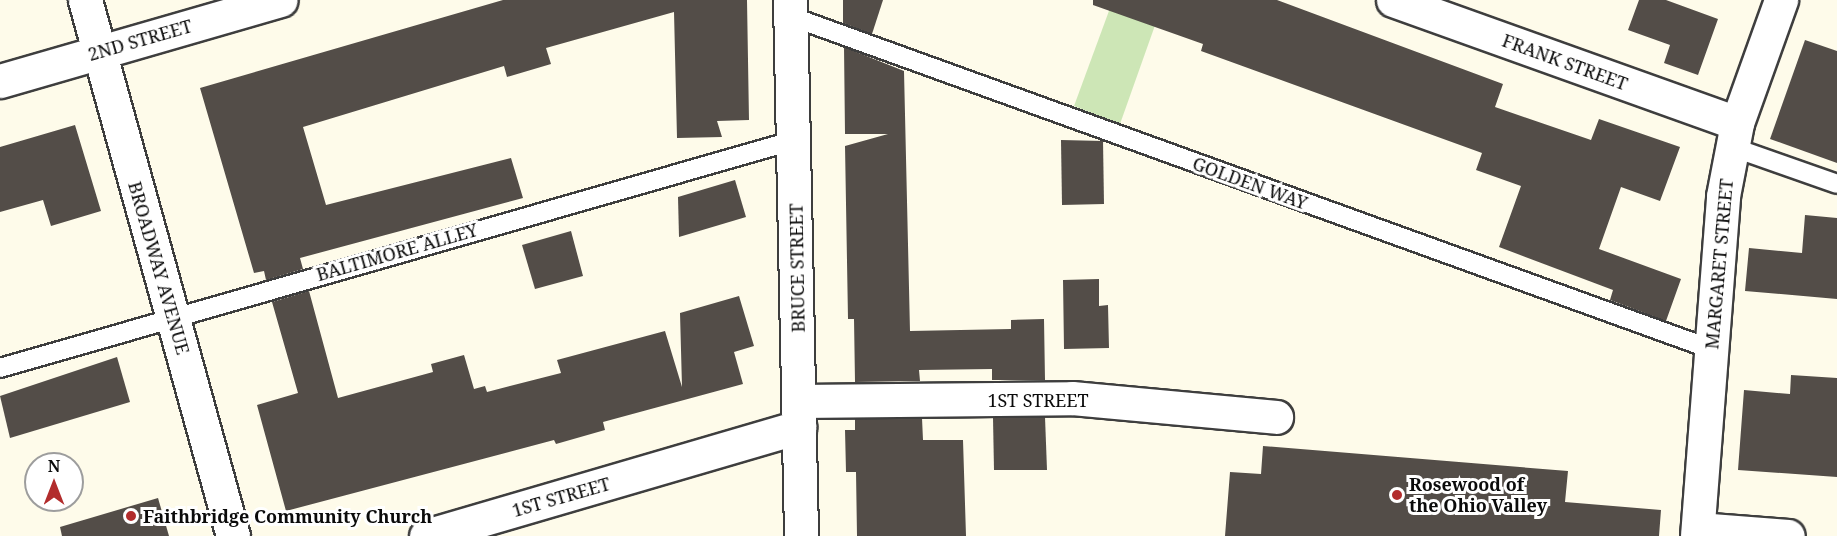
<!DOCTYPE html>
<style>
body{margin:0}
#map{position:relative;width:1837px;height:536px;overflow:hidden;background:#fefbea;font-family:"Noto Serif",serif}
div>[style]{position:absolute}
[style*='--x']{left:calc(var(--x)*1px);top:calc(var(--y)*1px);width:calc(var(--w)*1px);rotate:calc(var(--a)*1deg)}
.green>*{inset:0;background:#cde6b6}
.building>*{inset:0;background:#534d48}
.roads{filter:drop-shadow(2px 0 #3e3e3e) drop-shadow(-2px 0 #3e3e3e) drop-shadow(0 2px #3e3e3e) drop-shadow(0 -2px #3e3e3e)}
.service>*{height:18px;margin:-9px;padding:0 9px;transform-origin:9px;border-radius:9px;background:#fff}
.minor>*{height:33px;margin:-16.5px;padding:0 16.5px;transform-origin:16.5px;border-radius:16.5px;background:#fff}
.tertiary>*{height:33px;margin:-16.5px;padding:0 16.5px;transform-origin:16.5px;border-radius:16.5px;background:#fff}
.dots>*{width:16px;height:16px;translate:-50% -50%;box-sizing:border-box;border:3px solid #fff;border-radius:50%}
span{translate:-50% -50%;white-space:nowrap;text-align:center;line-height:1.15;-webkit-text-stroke:6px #fff;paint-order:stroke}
.street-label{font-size:18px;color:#0b0b0b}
.poi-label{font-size:18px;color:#0b0b0b;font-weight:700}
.left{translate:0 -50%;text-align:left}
.north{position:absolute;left:24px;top:452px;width:60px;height:60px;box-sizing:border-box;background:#fff;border:2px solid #9d9d9d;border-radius:50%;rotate:0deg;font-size:16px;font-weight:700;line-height:24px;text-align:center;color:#0b0b0b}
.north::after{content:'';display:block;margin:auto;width:21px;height:27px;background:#b22c2c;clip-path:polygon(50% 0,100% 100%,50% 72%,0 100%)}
</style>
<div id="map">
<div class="green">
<div style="clip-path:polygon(1113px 0,1164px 0,1120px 124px,1074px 106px)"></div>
</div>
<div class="building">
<div style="clip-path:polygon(503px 0,747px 0,749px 120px,717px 121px,722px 137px,677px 138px,674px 12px,546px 48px,551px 64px,507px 77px,504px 66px,303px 127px,326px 205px,511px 158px,523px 198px,300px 258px,303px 269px,266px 280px,264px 271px,254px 273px,200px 88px)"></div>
<div style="clip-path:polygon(843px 0,883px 0,872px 34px,843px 23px)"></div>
<div style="clip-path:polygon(1093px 0,1277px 0,1503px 84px,1495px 107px,1591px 140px,1599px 119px,1680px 147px,1660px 201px,1621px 187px,1599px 249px,1681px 279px,1666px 321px,1610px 300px,1613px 290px,1499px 247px,1521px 186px,1476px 170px,1482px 153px,1201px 51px,1203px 44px,1093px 5px)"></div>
<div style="clip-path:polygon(1639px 0,1666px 0,1718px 19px,1698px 75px,1664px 63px,1670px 45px,1628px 30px)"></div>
<div style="clip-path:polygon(1805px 40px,1837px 51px,1837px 163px,1770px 139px)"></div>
<div style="clip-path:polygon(844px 47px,904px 71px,910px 331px,1011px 329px,1011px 320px,1044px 319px,1045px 380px,992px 380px,992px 369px,919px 370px,920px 381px,855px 382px,854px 319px,848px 319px,845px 146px,888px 134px,845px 134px)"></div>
<div style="clip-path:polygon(75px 125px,101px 211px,51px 226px,43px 200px,0 212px,0 147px)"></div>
<div style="clip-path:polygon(1061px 140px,1103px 141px,1104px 204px,1062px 205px)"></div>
<div style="clip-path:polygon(735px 180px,746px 217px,679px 237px,678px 197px)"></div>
<div style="clip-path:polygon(1805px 215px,1837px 218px,1837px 299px,1745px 291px,1749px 248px,1802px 253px)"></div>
<div style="clip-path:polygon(571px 231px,583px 276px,535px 289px,522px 245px)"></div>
<div style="clip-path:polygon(1099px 279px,1099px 306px,1108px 305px,1109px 348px,1064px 349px,1063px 280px)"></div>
<div style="clip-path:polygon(309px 291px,338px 398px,433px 372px,431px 364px,464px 355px,474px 389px,485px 386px,487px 392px,561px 373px,557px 360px,665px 331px,682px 387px,680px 313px,739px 296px,754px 346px,734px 352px,743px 384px,603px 422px,605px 430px,556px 444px,554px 440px,286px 511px,257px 405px,298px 393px,272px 302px)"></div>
<div style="clip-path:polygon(117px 357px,130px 402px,10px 438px,0 396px)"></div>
<div style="clip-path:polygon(1791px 375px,1837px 378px,1837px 477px,1738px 470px,1744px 390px,1790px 394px)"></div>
<div style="clip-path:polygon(1045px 417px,1047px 470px,994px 470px,993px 418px)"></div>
<div style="clip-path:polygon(922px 418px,923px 440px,963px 440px,966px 536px,857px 536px,856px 472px,846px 472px,845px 430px,855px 430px,855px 419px)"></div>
<div style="clip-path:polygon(1263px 446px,1568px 471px,1565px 502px,1661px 510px,1659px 536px,1225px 536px,1230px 472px,1261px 474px)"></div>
<div style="clip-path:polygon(158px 498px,169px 536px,62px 536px,60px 527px)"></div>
</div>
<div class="roads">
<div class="service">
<div style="--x:790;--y:16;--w:979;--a:19.88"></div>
<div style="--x:1732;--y:147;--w:111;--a:19.4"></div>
<div style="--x:0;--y:368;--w:827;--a:-16"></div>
</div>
<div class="minor">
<div style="--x:790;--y:0;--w:536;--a:88.82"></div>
<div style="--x:1393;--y:0;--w:365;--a:19.7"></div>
<div style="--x:0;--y:81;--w:292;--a:-16.1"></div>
<div style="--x:799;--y:401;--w:273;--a:-0.6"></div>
<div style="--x:1072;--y:398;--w:205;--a:5.3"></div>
<div style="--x:1698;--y:529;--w:90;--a:4.4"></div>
<div style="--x:426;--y:536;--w:389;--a:-16.3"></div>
<div style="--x:1697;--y:536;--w:341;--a:-85.6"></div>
<div style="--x:1723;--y:196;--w:74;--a:-79.1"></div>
<div style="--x:1737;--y:123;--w:131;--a:-70.3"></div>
</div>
<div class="tertiary">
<div style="--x:85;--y:0;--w:556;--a:74.56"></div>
</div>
</div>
<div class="dots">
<div style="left:1397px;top:495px;background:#b22c2c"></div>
<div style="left:131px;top:516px;background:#b22c2c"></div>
</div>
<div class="street-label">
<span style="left:140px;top:40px;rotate:-16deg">2ND STREET</span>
<span style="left:1565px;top:62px;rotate:20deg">FRANK STREET</span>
<span style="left:1250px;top:183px;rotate:20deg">GOLDEN WAY</span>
<span style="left:397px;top:252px;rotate:-16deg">BALTIMORE ALLEY</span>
<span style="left:1719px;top:264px;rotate:-85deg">MARGARET STREET</span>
<span style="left:159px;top:268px;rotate:74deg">BROADWAY AVENUE</span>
<span style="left:797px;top:268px;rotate:-91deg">BRUCE STREET</span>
<span style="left:1038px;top:400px">1ST STREET</span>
<span style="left:561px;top:497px;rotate:-16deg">1ST STREET</span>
</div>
<div class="poi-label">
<span class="left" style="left:1409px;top:495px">Rosewood of<br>the Ohio Valley</span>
<span class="left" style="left:143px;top:516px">Faithbridge Community Church</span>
</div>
<div class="north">N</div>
</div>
